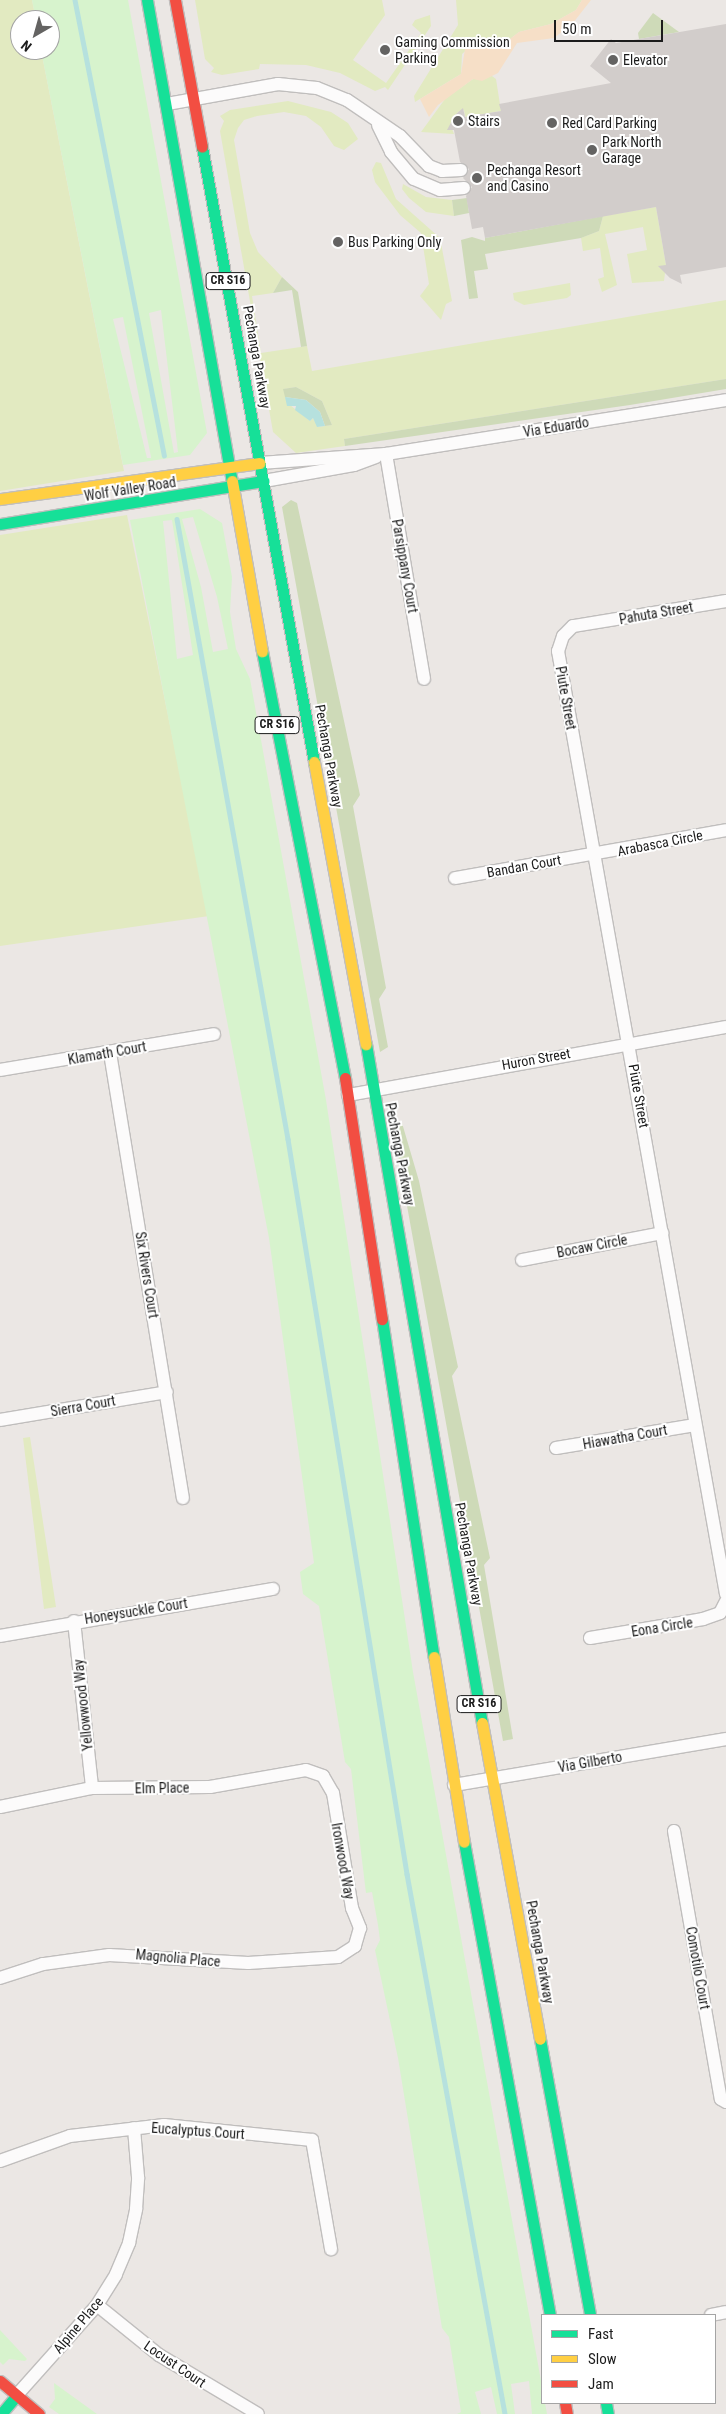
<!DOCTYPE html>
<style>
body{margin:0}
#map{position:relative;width:726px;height:2414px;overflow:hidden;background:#ebe7e4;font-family:"Roboto Condensed",sans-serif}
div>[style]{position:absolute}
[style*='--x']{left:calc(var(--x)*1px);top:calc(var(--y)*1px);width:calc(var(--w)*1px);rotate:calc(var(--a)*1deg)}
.grass>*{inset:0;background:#e2eac1}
.forest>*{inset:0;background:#cedab8}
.sand>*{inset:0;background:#f6dfc7}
.park>*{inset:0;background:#d7f3cd}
.water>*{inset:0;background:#b6e1de}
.stream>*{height:4.5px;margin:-2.25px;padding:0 2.25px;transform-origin:2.25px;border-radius:2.25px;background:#b6e1de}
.building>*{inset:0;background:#d2cdcb}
.roads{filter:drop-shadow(1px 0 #c0bebd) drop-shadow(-1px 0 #c0bebd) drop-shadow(0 1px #c0bebd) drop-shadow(0 -1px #c0bebd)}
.street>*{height:12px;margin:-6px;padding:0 6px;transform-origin:6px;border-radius:6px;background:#fcfbfb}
.fast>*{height:11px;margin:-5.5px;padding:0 5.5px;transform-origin:5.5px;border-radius:5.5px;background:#16e098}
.slow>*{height:11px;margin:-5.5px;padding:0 5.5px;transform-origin:5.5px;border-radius:5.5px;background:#ffcf43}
.jam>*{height:11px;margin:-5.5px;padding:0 5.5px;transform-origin:5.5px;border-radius:5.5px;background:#f24e42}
.dots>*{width:14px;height:14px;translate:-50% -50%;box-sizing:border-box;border:2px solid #fff;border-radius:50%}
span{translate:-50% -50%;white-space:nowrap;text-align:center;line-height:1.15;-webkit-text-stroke:4px #fff;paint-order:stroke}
.shield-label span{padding:1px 4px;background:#fff;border:1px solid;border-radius:4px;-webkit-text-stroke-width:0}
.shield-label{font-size:12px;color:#1c1c1c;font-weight:700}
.poi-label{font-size:14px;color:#1c1c1c}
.left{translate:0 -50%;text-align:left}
.street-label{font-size:14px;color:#1c1c1c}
.legend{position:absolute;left:541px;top:2314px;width:175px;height:90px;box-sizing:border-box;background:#fff;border:1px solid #a4a4a4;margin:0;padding:6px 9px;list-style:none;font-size:15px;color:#1c1c1c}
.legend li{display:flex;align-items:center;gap:10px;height:25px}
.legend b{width:25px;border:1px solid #a4a4a4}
.north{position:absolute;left:10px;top:10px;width:50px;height:50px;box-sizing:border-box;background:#fff;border:1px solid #a4a4a4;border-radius:50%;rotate:218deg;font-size:14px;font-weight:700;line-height:20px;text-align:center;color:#1c1c1c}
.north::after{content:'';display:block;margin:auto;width:18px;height:22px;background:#646362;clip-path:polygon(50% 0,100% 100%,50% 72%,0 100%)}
.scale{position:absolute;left:554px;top:20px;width:109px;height:22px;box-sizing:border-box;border:2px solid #1c1c1c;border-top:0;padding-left:6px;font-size:15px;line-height:18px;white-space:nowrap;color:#1c1c1c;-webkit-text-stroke:4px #fff;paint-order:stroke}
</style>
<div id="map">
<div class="grass">
<div style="clip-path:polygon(0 0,32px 0,36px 20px,20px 20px,20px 50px,41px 50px,124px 471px,0 491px)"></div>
<div style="clip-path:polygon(195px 0,382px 0,385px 15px,353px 60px,386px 83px,421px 33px,412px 25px,415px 20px,430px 15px,431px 26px,388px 90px,385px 87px,375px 91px,340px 73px,306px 65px,260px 64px,259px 69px,222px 75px,211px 72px,214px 68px,205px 59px)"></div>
<div style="clip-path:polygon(456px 0,582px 0,576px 10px,551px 24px,519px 32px,498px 48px,475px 43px,462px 54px,461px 74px,415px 102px,414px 96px,458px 25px)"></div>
<div style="clip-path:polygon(492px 76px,496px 79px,501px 111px,465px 117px,464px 110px,458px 112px,450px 124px,454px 134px,421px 132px,445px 99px,473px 79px)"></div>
<div style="clip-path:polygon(evenodd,288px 101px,331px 112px,348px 123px,358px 139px,344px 150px,334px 146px,321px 127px,306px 116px,284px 112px,257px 116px,244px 120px,238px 128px,234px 140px,250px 233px,258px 252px,282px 277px,273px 293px,252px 296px,261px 353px,307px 346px,312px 371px,726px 300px,726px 379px,344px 439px,345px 446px,296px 453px,273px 432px,220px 131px,224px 121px,220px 116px,230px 110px,288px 101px,296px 387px,322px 401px,332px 425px,318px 427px,313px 418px,310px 421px,290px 405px,284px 389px,296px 387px)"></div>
<div style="clip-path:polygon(376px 162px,381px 163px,396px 199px,440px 238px,452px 301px,446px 304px,441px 320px,420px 296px,429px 284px,421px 233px,400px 215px,375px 182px,372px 170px)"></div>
<div style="clip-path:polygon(403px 184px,426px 197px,452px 200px,454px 216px,426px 212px,409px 198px,402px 189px)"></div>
<div style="clip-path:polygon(656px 207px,666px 265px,664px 281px,632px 283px,627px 254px,647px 250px,643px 227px,605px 234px,617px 285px,602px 292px,598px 279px,604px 277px,600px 248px,583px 251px,581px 238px,599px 231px,603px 216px)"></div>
<div style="clip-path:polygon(570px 283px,571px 295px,567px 298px,524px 305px,514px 300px,513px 293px)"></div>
<div style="clip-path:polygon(127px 515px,209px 916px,0 946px,0 535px)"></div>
<div style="clip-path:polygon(30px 1437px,56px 1607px,44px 1609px,23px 1438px)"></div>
</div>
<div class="forest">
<div style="clip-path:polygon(653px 13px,679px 32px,639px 39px,638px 33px)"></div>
<div style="clip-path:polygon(467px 198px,469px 213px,454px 216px,452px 200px)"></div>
<div style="clip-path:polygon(603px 216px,599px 231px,581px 238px,485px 254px,488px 269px,474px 271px,478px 298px,469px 299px,461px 240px,472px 237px,485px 241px,485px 238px)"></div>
<div style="clip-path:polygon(282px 277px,298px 292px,307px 346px,301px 347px,292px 290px,273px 293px)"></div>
<div style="clip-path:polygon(726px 379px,726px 389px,630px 405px,345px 446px,344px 439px)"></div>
<div style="clip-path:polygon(296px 387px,322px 401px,332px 425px,325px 426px,320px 412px,306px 400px,285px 397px,283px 389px)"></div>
<div style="clip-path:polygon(291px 500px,297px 503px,360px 795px,353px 806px,386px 988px,379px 999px,388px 1047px,380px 1052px,282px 507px)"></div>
<div style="clip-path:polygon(398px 1121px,402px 1123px,419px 1181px,458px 1367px,452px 1376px,490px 1558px,484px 1565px,513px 1739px,503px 1741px,392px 1122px)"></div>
</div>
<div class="sand">
<div style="clip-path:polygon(582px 0,591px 0,573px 23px,554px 38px,517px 43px,498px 73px,482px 81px,473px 79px,438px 105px,429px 117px,420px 99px,461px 74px,465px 49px,481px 42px,498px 48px,519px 32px,551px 24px,576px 10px)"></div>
</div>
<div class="park">
<div style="clip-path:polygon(evenodd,32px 0,128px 0,207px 433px,190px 455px,123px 465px,41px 50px,50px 50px,50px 20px,36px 20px,32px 0,161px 310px,178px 452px,174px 453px,149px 313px,161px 310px,32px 0,123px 317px,151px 457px,151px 458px,147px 458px,113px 319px,123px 317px)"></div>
<div style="clip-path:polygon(evenodd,200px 509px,222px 523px,232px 577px,230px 612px,236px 649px,250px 679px,326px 1100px,413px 1672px,547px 2414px,532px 2414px,529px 2381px,511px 2384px,515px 2414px,497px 2414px,491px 2387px,475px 2392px,481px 2414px,457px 2414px,461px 2412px,449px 2337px,442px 2328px,398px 2058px,375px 1950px,380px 1940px,378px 1925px,372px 1892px,366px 1893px,351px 1769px,345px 1762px,319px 1606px,303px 1594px,300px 1572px,314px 1563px,269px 1238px,130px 520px,200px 509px,193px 517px,217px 597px,228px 649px,213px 652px,201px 587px,182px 519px,193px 517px,200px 509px,172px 520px,193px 655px,177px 659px,163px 521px,172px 520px)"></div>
<div style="clip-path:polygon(0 2330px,27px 2359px,25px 2361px,9px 2359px,3px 2365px,0 2362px)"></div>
<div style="clip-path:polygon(54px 2383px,97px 2414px,59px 2414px,49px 2407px,55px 2399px)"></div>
</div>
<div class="water">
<div style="clip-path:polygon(285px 397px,306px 400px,320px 412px,325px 426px,317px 427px,313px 418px,310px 421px,295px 410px,296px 406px,287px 406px)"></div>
</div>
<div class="stream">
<div style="--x:75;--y:0;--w:464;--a:78.9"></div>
<div style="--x:177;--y:519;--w:630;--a:79.85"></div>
<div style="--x:288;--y:1139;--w:745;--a:80.8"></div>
<div style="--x:407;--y:1874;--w:549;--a:79.71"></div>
</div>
<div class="building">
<div style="clip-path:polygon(726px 24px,726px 267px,680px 275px,682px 284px,670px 278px,658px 266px,666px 265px,656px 207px,485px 238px,483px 227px,472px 229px,466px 196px,472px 187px,463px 178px,469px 169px,460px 162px,454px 130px,447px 130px,455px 115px,463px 108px,465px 117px,501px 111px,499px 104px,611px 83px,590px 66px,611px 39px,616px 43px)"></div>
</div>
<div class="roads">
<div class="street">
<div style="--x:167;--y:104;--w:113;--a:-10.2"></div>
<div style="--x:278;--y:84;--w:39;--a:6"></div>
<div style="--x:317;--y:88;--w:32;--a:22"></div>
<div style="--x:347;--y:100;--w:64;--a:34.2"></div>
<div style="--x:400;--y:136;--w:42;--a:46"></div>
<div style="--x:429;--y:166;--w:14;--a:21"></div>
<div style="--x:442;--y:171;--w:19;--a:-3"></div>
<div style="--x:378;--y:125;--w:30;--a:64"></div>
<div style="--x:391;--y:152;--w:35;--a:50"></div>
<div style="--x:414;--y:179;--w:28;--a:23"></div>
<div style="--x:440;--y:190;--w:24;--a:-5"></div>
<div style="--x:386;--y:454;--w:228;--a:80.4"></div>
<div style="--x:260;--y:463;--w:126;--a:-4.1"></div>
<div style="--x:386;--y:454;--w:344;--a:-9"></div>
<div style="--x:264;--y:481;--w:91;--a:-10.1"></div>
<div style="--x:354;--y:465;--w:23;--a:-20"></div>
<div style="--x:726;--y:601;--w:155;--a:170.7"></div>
<div style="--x:573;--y:626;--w:14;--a:135"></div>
<div style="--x:563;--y:636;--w:16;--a:108"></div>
<div style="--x:558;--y:651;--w:958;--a:79.9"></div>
<div style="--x:455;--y:878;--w:275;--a:-10"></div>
<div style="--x:110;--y:1053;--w:451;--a:80.7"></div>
<div style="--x:0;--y:1070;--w:217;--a:-9.5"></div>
<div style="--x:348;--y:1095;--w:384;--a:-10.2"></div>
<div style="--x:522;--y:1260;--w:143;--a:-10.9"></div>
<div style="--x:0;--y:1420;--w:169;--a:-9.5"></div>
<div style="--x:556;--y:1448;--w:141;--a:-9.4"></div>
<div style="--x:74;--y:1621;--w:168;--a:83.8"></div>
<div style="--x:0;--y:1636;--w:277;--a:-9.8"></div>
<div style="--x:590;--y:1638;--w:115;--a:-9.5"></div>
<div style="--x:703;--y:1619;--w:18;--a:-19"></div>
<div style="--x:720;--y:1613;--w:13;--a:-63"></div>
<div style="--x:454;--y:1785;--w:276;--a:-9.6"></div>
<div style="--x:0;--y:1807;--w:94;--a:-11.7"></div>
<div style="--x:92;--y:1788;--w:118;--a:-0.5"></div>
<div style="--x:210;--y:1787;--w:97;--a:-10"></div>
<div style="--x:306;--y:1770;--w:18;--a:19"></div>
<div style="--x:323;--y:1776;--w:20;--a:60"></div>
<div style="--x:333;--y:1793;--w:117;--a:80.6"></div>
<div style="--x:352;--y:1908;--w:22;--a:68"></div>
<div style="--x:360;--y:1928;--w:19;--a:106"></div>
<div style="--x:355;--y:1946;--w:20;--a:147"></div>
<div style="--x:338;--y:1957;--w:90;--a:176.2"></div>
<div style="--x:248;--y:1963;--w:139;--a:-176.7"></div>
<div style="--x:109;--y:1955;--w:67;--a:172.2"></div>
<div style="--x:43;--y:1964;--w:45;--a:162"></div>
<div style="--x:674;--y:1831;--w:272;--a:80.1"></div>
<div style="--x:721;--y:2099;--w:6;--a:31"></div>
<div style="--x:0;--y:2161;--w:74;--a:-19.7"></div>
<div style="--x:70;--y:2136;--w:95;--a:-6.7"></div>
<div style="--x:164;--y:2125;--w:149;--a:5.8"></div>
<div style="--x:312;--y:2140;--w:111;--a:80.1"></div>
<div style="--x:97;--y:2305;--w:80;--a:38.9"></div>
<div style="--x:159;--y:2355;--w:115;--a:30.8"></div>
<div style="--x:711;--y:2315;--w:15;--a:-11"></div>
<div style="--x:16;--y:2396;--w:122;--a:-48.3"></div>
<div style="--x:97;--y:2305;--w:36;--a:-58"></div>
<div style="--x:116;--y:2274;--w:34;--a:-67"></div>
<div style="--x:129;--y:2243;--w:35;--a:-78"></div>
<div style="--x:136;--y:2209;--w:32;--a:-86"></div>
<div style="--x:138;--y:2177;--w:49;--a:-94.7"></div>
</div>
<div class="fast">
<div style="--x:147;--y:0;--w:488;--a:80"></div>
<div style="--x:202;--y:147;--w:625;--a:79.68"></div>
<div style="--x:0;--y:524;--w:267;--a:-9.3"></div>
<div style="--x:262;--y:651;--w:435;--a:79"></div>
<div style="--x:366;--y:1044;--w:689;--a:80.31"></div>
<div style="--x:382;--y:1319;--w:342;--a:81.3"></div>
<div style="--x:464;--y:1842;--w:481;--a:79.7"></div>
<div style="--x:540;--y:2039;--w:280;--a:79.7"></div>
<div style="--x:606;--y:2403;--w:11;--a:80"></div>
<div style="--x:1;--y:2414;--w:23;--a:-50"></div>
</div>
<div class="slow">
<div style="--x:232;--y:481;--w:173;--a:80"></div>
<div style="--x:0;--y:499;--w:262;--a:-7.9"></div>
<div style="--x:314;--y:762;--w:287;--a:79.6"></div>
<div style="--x:434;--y:1657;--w:187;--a:80.8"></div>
<div style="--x:482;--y:1723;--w:321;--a:79.6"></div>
</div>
<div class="jam">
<div style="--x:175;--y:0;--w:149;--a:79.6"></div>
<div style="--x:345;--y:1078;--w:244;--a:81.3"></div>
<div style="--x:0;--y:2381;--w:51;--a:40.2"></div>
<div style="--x:565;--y:2403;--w:11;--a:80"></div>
</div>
</div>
<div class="dots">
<div style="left:385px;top:50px;background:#646362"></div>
<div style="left:613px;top:60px;background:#646362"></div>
<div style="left:458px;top:121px;background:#646362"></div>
<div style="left:552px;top:123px;background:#646362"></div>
<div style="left:592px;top:150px;background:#646362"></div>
<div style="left:477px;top:178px;background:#646362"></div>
<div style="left:338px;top:242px;background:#646362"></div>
</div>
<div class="shield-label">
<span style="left:228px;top:281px">CR S16</span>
<span style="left:277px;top:725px">CR S16</span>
<span style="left:479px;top:1704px">CR S16</span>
</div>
<div class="poi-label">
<span class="left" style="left:395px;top:50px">Gaming Commission<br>Parking</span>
<span class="left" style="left:623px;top:60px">Elevator</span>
<span class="left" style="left:468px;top:121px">Stairs</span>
<span class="left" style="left:562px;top:123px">Red Card Parking</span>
<span class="left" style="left:602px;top:150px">Park North<br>Garage</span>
<span class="left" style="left:487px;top:178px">Pechanga Resort<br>and Casino</span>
<span class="left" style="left:348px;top:242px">Bus Parking Only</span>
</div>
<div class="street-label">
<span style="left:257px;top:357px;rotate:80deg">Pechanga Parkway</span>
<span style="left:556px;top:427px;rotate:-9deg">Via Eduardo</span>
<span style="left:130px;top:489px;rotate:-9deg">Wolf Valley Road</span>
<span style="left:405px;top:566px;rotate:80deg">Parsippany Court</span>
<span style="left:656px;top:613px;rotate:-10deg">Pahuta Street</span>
<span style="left:566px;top:698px;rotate:80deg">Piute Street</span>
<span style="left:329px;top:756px;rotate:80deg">Pechanga Parkway</span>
<span style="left:660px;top:843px;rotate:-11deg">Arabasca Circle</span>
<span style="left:524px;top:866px;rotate:-10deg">Bandan Court</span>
<span style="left:107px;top:1053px;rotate:-10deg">Klamath Court</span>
<span style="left:536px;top:1059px;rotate:-10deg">Huron Street</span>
<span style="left:639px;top:1096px;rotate:80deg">Piute Street</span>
<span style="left:400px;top:1154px;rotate:79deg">Pechanga Parkway</span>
<span style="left:592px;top:1246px;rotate:-11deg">Bocaw Circle</span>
<span style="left:147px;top:1275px;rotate:81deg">Six Rivers Court</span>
<span style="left:83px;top:1406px;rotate:-10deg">Sierra Court</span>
<span style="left:625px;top:1437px;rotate:-10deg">Hiawatha Court</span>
<span style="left:469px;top:1554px;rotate:80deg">Pechanga Parkway</span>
<span style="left:136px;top:1611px;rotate:-9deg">Honeysuckle Court</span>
<span style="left:662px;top:1627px;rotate:-9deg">Eona Circle</span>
<span style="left:83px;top:1705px;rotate:-96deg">Yellowwood Way</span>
<span style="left:590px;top:1762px;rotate:-10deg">Via Gilberto</span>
<span style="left:162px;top:1788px;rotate:-1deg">Elm Place</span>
<span style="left:343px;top:1861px;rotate:80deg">Ironwood Way</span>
<span style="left:540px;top:1952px;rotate:80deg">Pechanga Parkway</span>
<span style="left:178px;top:1958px;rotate:5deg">Magnolia Place</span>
<span style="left:698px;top:1968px;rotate:80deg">Comotilo Court</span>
<span style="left:198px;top:2131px;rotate:4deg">Eucalyptus Court</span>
<span style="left:78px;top:2325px;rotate:-50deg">Alpine Place</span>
<span style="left:175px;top:2364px;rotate:34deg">Locust Court</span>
</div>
<ul class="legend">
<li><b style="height:6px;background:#16e098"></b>Fast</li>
<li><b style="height:6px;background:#ffcf43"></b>Slow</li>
<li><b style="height:6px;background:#f24e42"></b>Jam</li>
</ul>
<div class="north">N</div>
<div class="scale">50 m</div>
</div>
